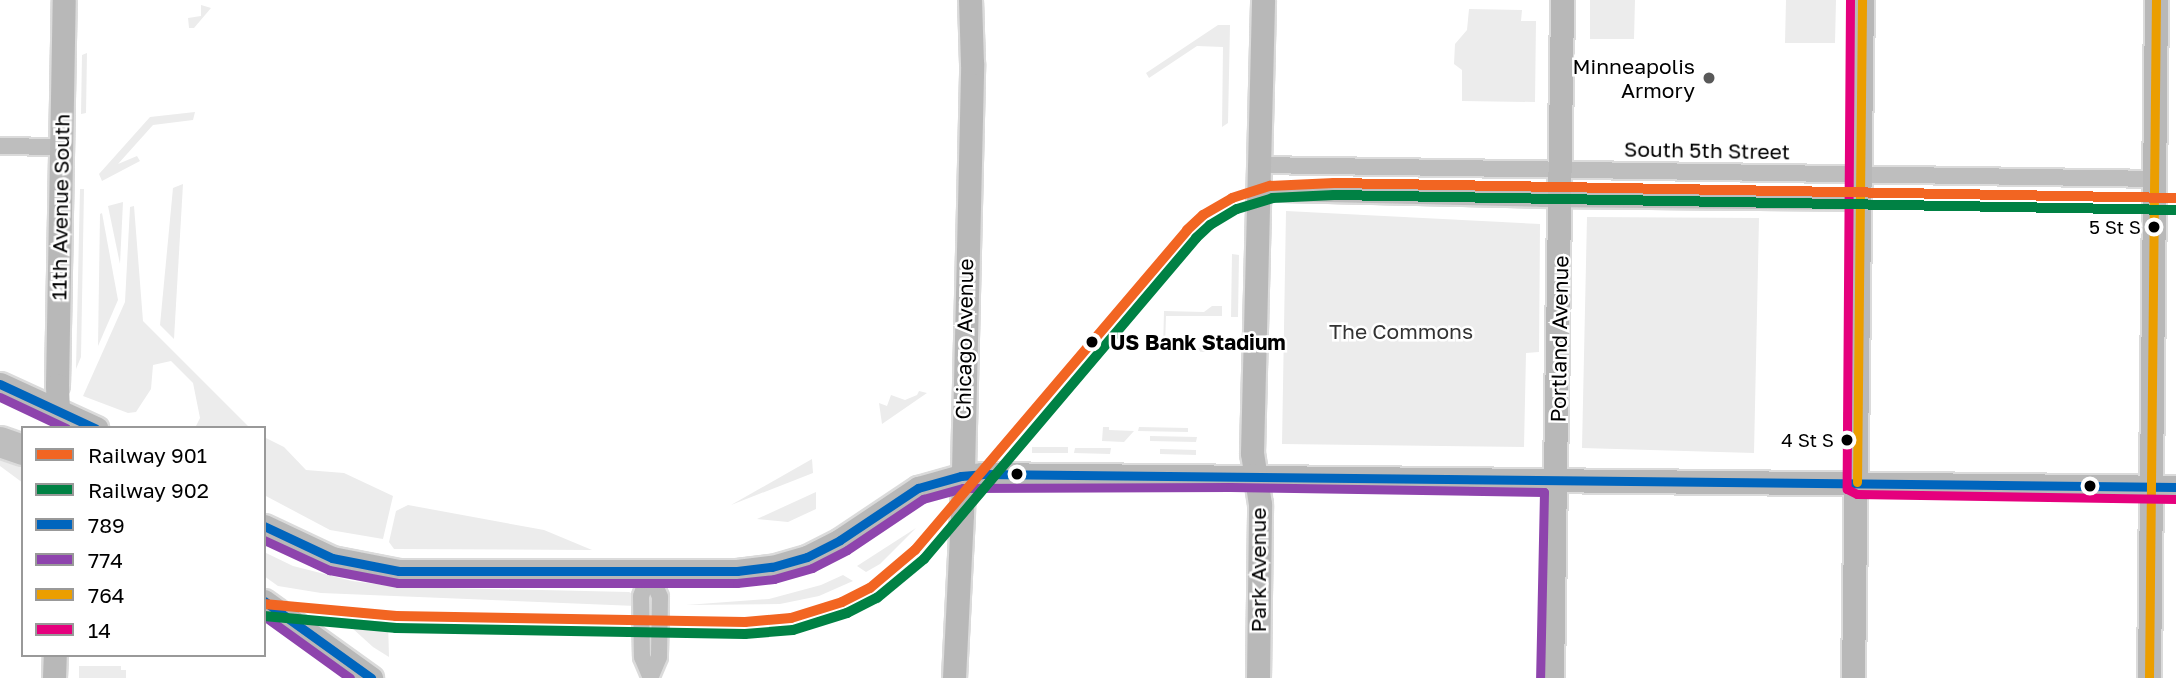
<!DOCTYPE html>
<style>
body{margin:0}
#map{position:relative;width:2176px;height:678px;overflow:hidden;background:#fff;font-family:"Golos Text",sans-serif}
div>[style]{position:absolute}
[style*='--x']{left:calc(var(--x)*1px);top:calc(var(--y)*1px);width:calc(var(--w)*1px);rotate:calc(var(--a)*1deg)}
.green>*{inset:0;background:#ececec}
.roads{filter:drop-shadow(2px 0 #dbdbdb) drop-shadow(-2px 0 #dbdbdb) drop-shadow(0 2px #dbdbdb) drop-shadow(0 -2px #dbdbdb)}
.street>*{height:16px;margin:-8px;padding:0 8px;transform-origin:8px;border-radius:8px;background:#bebebe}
.secondary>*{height:23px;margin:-11.5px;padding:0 11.5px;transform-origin:11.5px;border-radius:11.5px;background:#b8b8b8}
.highway>*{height:30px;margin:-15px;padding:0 15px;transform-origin:15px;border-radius:15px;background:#bebebe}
.secondary-bridge>*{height:23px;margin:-11.5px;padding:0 11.5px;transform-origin:11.5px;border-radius:11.5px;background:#b8b8b8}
.bus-1>*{height:9px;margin:-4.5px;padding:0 4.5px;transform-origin:4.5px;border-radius:4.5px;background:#0065bd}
.bus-2>*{height:9px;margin:-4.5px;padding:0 4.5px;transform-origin:4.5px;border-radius:4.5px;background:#8e44ad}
.bus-3>*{height:9px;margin:-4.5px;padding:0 4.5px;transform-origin:4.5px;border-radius:4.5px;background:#eb9e00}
.bus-4>*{height:9px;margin:-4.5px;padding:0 4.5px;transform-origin:4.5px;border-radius:4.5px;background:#e5007d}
.rail-1>*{height:10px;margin:-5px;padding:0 5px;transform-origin:5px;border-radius:5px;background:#f26522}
.rail-2>*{height:10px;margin:-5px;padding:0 5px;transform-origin:5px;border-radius:5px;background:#008144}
.dots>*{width:19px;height:19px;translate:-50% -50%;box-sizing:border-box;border:4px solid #fff;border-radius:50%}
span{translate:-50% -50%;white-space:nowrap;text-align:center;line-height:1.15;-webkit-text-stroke:5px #fff;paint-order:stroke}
.bus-label{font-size:19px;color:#000}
.right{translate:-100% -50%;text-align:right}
.poi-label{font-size:21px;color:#000}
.street-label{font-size:21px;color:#000}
.park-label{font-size:21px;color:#333}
.stop-label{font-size:21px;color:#000;font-weight:700}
.left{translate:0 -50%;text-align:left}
.legend{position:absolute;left:21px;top:426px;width:245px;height:231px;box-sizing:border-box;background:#fff;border:2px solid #999;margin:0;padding:9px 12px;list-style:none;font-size:21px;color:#000}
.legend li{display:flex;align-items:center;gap:14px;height:35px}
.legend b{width:35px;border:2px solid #999}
</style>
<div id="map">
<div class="green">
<div style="clip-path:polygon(1590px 0,1635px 0,1634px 39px,1590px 39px)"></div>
<div style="clip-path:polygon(1786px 0,1836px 0,1835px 43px,1785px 43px)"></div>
<div style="clip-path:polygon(201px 5px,211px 8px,194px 28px,189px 28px,188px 18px,201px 16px)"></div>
<div style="clip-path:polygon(1469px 9px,1522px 10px,1521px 21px,1536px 21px,1535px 102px,1462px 101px,1462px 70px,1454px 64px,1455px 44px,1467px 30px)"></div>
<div style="clip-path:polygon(1218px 25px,1230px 25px,1228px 123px,1222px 127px,1223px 47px,1197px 46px,1149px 78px,1146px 73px)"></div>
<div style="clip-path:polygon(87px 53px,86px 113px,81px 114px,82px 55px)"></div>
<div style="clip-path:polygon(195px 112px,193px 120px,153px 125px,118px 164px,137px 156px,140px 161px,102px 181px,99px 174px,150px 117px)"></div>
<div style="clip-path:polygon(183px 184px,174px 339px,160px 325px,173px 188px)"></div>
<div style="clip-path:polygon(80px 189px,84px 189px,81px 357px,76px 369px)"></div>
<div style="clip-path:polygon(123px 202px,120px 264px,108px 206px)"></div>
<div style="clip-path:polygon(134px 206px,143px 321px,250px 428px,195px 428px,200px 418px,193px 383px,171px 361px,153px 365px,151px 389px,136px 412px,128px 413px,83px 396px,125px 302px,130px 207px)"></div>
<div style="clip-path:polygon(1286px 211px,1540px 224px,1539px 352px,1526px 353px,1524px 447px,1282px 444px)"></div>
<div style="clip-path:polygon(102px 213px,118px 300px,98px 346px,100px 214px)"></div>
<div style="clip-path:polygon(1587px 217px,1759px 218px,1754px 453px,1582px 448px)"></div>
<div style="clip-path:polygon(1232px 254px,1239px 255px,1238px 317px,1231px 317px)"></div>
<div style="clip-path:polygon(1212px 306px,1222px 306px,1222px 316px,1166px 316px,1165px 347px,1206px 348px,1206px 352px,1163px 351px,1164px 311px,1204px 312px)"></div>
<div style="clip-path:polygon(919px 391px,927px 393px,882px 424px,879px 403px,887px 406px,891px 395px,905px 400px,917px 395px)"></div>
<div style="clip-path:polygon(1103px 427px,1109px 427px,1109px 430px,1134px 431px,1124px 442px,1102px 441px)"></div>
<div style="clip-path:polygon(1139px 427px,1188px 428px,1188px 432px,1138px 431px)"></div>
<div style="clip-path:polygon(1150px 436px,1197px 437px,1196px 442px,1150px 441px)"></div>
<div style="clip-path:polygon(264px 437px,284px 447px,306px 470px,344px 473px,393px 496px,383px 539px,330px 530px,264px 495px)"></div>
<div style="clip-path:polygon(1032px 447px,1068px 447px,1068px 453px,1032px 453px)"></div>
<div style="clip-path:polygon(1075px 448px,1111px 448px,1110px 454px,1074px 453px)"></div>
<div style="clip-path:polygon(1160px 449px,1196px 450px,1196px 455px,1160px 454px)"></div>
<div style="clip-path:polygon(0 459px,23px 466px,23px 483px,0 466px)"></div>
<div style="clip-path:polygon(812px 459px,813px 473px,731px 505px)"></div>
<div style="clip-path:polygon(816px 492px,816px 509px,788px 522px,757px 519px)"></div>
<div style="clip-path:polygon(408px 505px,544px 530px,592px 550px,394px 549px,389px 542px,396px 511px)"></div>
<div style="clip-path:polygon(916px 528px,880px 564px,866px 572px,857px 566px)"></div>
<div style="clip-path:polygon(264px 552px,293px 566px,352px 581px,399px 587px,629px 592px,635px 595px,636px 606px,321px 593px,278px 586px,264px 576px)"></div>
<div style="clip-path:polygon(843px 575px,853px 581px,819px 596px,780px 604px,686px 605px,769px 599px,821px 585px)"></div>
<div style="clip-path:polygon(341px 618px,388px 622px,389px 657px,373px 647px)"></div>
<div style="clip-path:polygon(79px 666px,121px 666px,121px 670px,126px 670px,126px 678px,79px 678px)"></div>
</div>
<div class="roads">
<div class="street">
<div style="--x:0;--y:146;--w:60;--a:1"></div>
<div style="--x:1258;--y:165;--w:898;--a:0.89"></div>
<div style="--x:1258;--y:189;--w:25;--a:9"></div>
<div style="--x:1283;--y:193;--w:258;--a:1.3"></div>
<div style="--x:1541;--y:199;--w:320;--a:0.5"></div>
<div style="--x:649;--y:572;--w:25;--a:108"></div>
<div style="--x:641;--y:596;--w:61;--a:89.1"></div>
<div style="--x:642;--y:657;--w:23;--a:67"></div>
<div style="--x:649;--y:572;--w:27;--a:66"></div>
<div style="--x:660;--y:597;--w:60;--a:91"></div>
<div style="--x:659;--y:657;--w:21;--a:113"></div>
</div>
<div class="secondary">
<div style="--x:0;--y:384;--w:106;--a:24.6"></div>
<div style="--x:57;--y:385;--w:385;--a:-89"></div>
<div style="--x:264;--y:526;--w:75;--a:25.2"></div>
<div style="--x:332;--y:558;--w:68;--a:11"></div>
<div style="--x:399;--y:571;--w:338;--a:0"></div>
<div style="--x:737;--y:571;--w:35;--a:-7"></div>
<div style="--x:772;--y:567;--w:36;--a:-16"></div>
<div style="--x:807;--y:557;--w:37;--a:-27"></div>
<div style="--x:840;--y:540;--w:94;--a:-33.7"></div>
<div style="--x:918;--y:488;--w:45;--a:-15.6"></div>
<div style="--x:961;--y:476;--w:21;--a:-5"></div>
<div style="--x:982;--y:474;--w:1194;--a:0.62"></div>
<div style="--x:264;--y:601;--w:132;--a:35.7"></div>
<div style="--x:54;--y:678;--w:23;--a:-88"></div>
<div style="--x:954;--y:678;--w:163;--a:-87.2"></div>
<div style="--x:962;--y:515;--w:452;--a:-88.7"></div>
<div style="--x:972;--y:63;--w:63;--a:-91.8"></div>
<div style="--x:1258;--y:678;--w:174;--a:-89.3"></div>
<div style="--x:1260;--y:504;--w:52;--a:-98.9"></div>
<div style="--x:1252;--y:453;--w:453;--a:-88.6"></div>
<div style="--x:1552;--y:678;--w:678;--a:-89.15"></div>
<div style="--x:1853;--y:678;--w:678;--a:-89.24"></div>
<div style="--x:2149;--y:678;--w:678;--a:-89.41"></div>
</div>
<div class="highway">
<div style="--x:0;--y:442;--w:24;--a:19"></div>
</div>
</div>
<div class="secondary-bridge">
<div style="--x:57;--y:385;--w:29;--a:88"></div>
</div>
<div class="bus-1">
<div style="--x:0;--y:384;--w:105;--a:24.9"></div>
<div style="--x:264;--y:526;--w:75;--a:25.2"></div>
<div style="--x:332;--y:558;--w:68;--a:11"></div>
<div style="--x:399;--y:571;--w:338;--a:0"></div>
<div style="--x:737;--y:571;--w:35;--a:-7"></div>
<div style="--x:772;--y:567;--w:36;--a:-16"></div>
<div style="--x:807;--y:557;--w:37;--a:-27"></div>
<div style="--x:840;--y:540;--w:94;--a:-33.7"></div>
<div style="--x:918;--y:488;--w:45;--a:-15.6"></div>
<div style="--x:961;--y:476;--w:21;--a:-5"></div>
<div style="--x:982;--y:474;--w:1194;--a:0.62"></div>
<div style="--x:264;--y:601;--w:132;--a:35.7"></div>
</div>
<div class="bus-2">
<div style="--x:0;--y:397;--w:73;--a:25.2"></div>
<div style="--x:264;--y:540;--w:72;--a:24.8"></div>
<div style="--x:329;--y:570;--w:70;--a:10.7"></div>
<div style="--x:398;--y:583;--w:339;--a:0"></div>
<div style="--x:737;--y:583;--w:37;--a:-6"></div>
<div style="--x:774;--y:579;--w:40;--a:-16"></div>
<div style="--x:812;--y:568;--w:39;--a:-27"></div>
<div style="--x:847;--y:550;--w:92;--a:-33.9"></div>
<div style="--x:923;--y:499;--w:41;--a:-15.4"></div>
<div style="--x:963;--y:488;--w:267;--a:-0.2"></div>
<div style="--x:1230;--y:487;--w:314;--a:0.9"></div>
<div style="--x:1544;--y:492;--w:186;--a:91.2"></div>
<div style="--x:264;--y:616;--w:106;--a:35.8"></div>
</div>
<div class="bus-3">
<div style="--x:1857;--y:482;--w:482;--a:-89.4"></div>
<div style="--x:2149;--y:678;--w:678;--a:-89.41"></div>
</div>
<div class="bus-4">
<div style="--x:1850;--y:0;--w:489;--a:90.4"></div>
<div style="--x:1847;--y:489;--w:11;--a:27"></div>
<div style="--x:1857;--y:494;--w:319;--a:0.9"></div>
</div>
<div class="rail-1">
<div style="--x:264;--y:604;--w:133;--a:5.2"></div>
<div style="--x:396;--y:616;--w:349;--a:1"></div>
<div style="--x:745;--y:622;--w:46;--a:-5"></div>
<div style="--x:791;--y:618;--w:53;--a:-17.4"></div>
<div style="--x:842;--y:602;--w:31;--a:-27"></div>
<div style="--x:870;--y:588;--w:59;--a:-40.2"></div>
<div style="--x:915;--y:550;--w:420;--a:-49.6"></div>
<div style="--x:1187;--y:230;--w:22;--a:-43"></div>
<div style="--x:1203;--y:215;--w:34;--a:-30"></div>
<div style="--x:1232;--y:198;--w:40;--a:-18"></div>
<div style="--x:1270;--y:186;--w:64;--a:-2.7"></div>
<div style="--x:1334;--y:183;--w:842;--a:1.02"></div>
</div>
<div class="rail-2">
<div style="--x:264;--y:616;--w:133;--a:5.2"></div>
<div style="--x:396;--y:628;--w:349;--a:1"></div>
<div style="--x:745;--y:634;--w:48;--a:-4.8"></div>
<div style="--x:793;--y:630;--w:57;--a:-17.5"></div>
<div style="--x:847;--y:613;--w:34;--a:-27"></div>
<div style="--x:877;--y:598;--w:61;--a:-39.7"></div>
<div style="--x:924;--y:559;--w:421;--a:-49.7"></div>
<div style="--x:1196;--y:238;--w:19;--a:-43"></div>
<div style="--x:1210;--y:225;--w:31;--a:-31"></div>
<div style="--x:1237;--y:209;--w:37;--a:-17"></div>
<div style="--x:1272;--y:198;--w:62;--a:-2.8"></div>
<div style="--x:1334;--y:195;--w:842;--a:1.02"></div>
</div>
<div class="dots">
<div style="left:1709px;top:78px;background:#595959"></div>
<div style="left:2154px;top:227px;background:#000"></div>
<div style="left:1092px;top:342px;background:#000"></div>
<div style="left:1847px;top:440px;background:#000"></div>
<div style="left:1017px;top:474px;background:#000"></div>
<div style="left:2090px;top:486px;background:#000"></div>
</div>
<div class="bus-label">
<span class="right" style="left:2141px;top:227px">5 St S</span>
<span class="right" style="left:1834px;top:440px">4 St S</span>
</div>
<div class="poi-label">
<span class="right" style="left:1695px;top:78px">Minneapolis<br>Armory</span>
</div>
<div class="street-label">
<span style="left:1707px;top:150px;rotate:1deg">South 5th Street</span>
<span style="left:60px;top:207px;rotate:-89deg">11th Avenue South</span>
<span style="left:964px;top:339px;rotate:-89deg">Chicago Avenue</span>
<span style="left:1559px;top:339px;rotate:-89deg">Portland Avenue</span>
<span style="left:1258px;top:570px;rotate:-90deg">Park Avenue</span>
</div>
<div class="park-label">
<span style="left:1401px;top:331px">The Commons</span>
</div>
<div class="stop-label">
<span class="left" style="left:1110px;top:342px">US Bank Stadium</span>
</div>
<ul class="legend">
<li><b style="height:9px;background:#f26522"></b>Railway 901</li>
<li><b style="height:9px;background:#008144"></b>Railway 902</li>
<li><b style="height:9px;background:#0065bd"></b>789</li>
<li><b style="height:9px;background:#8e44ad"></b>774</li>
<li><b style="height:9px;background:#eb9e00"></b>764</li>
<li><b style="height:9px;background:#e5007d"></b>14</li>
</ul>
</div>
